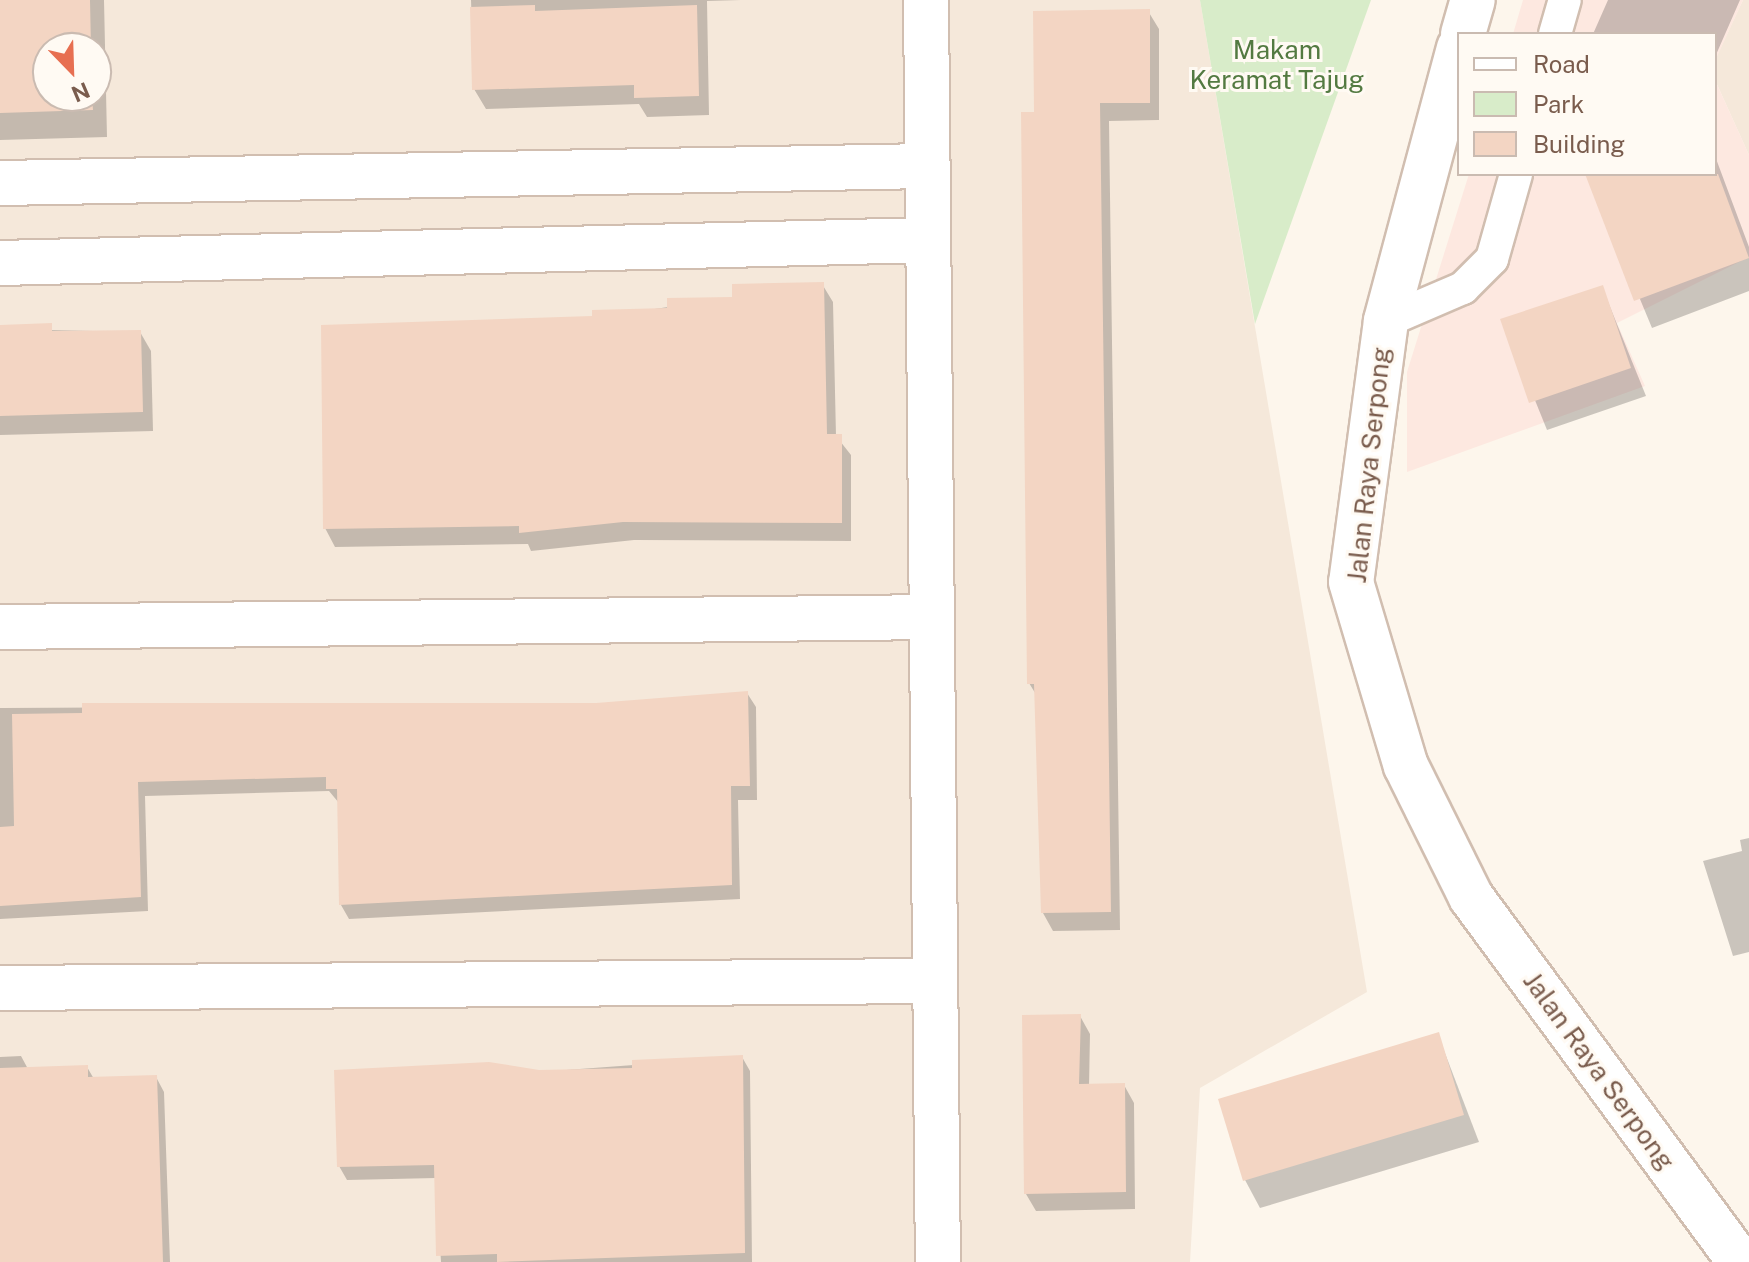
<!DOCTYPE html>
<style>
body{margin:0}
#map{position:relative;width:1749px;height:1262px;overflow:hidden;background:#fdf6ec;font-family:"Public Sans",sans-serif}
div>[style]{position:absolute}
[style*='--x']{left:calc(var(--x)*1px);top:calc(var(--y)*1px);width:calc(var(--w)*1px);rotate:calc(var(--a)*1deg)}
.residential>*{inset:0;background:#f5e8da}
.commercial>*{inset:0;background:#fde8e0}
.green>*{inset:0;background:#d8ecc9}
.shadow>*{inset:0;background:#0003}
.building>*{inset:0;background:#f3d5c3}
.roads{filter:drop-shadow(2px 0 #d1beb0) drop-shadow(-2px 0 #d1beb0) drop-shadow(0 2px #d1beb0) drop-shadow(0 -2px #d1beb0)}
.service>*{height:32px;margin:-16px;padding:0 16px;transform-origin:16px;border-radius:16px;background:#fff}
.minor>*{height:44px;margin:-22px;padding:0 22px;transform-origin:22px;border-radius:22px;background:#fff}
.secondary>*{height:44px;margin:-22px;padding:0 22px;transform-origin:22px;border-radius:22px;background:#fff}
span{translate:-50% -50%;white-space:nowrap;text-align:center;line-height:1.15;-webkit-text-stroke:6px #fffaf3;paint-order:stroke}
.park-label{font-size:26px;color:#537a41}
.street-label{font-size:26px;color:#7a5c4d}
.legend{position:absolute;left:1457px;top:32px;width:260px;height:144px;box-sizing:border-box;background:#fffaf3;border:2px solid #cabbb1;margin:0;padding:10px 14px;list-style:none;font-size:24px;color:#7a5c4d}
.legend li{display:flex;align-items:center;gap:16px;height:40px}
.legend b{width:40px;border:2px solid #cabbb1}
.north{position:absolute;left:32px;top:32px;width:80px;height:80px;box-sizing:border-box;background:#fffaf3;border:2px solid #cabbb1;border-radius:50%;rotate:157deg;font-size:22px;font-weight:700;line-height:32px;text-align:center;color:#7a5c4d}
.north::after{content:'';display:block;margin:auto;width:28px;height:36px;background:#e76f51;clip-path:polygon(50% 0,100% 100%,50% 72%,0 100%)}
</style>
<div id="map">
<div class="residential">
<div style="clip-path:polygon(evenodd,0 0,1200px 0,1367px 992px,1200px 1088px,1190px 1262px,0 1262px,0 0,48px 48px,96px 48px,96px 96px,48px 96px,48px 48px)"></div>
<div style="clip-path:polygon(1743px 0,1749px 0,1749px 155px,1715px 80px,1715px 60px)"></div>
</div>
<div class="commercial">
<div style="clip-path:polygon(1523px 0,1743px 0,1715px 61px,1715px 34px,1513px 34px)"></div>
<div style="clip-path:polygon(1715px 80px,1749px 155px,1749px 257px,1617px 323px,1645px 386px,1407px 472px,1407px 372px,1469px 174px,1715px 174px)"></div>
</div>
<div class="green">
<div style="clip-path:polygon(1200px 0,1371px 0,1255px 324px)"></div>
</div>
<div class="shadow">
<div style="clip-path:polygon(evenodd,0 0,104px 0,107px 137px,0 140px,0 0,48px 48px,96px 48px,96px 96px,48px 96px,48px 48px)"></div>
<div style="clip-path:polygon(471px 0,741px 0,707px 1px,709px 115px,647px 117px,639px 104px,486px 109px,474px 89px)"></div>
<div style="clip-path:polygon(1608px 0,1740px 0,1715px 57px,1715px 34px,1593px 34px)"></div>
<div style="clip-path:polygon(1148px 11px,1159px 29px,1159px 120px,1109px 121px,1120px 930px,1053px 931px,1043px 913px,1037px 696px,1029px 683px,1036px 114px)"></div>
<div style="clip-path:polygon(1715px 156px,1749px 247px,1749px 291px,1652px 328px,1588px 174px,1715px 174px)"></div>
<div style="clip-path:polygon(822px 284px,833px 302px,836px 436px,851px 455px,851px 541px,634px 540px,531px 551px,528px 544px,335px 547px,325px 528px,594px 318px)"></div>
<div style="clip-path:polygon(1602px 287px,1646px 396px,1547px 430px,1503px 321px)"></div>
<div style="clip-path:polygon(0 329px,140px 332px,151px 351px,153px 431px,0 435px)"></div>
<div style="clip-path:polygon(747px 693px,756px 707px,757px 800px,738px 800px,740px 899px,349px 919px,341px 905px,339px 803px,329px 791px,145px 796px,148px 911px,0 919px,0 708px,596px 705px)"></div>
<div style="clip-path:polygon(1749px 838px,1749px 952px,1733px 956px,1703px 861px,1742px 851px,1740px 840px)"></div>
<div style="clip-path:polygon(1080px 1016px,1090px 1034px,1089px 1086px,1124px 1085px,1134px 1103px,1135px 1209px,1036px 1211px,1026px 1194px)"></div>
<div style="clip-path:polygon(1438px 1035px,1479px 1142px,1260px 1208px,1245px 1180px)"></div>
<div style="clip-path:polygon(21px 1056px,28px 1069px,87px 1067px,94px 1079px,156px 1077px,164px 1092px,170px 1262px,0 1262px,0 1057px)"></div>
<div style="clip-path:polygon(742px 1057px,750px 1071px,752px 1262px,441px 1262px,436px 1178px,347px 1180px,339px 1166px,539px 1072px)"></div>
</div>
<div class="building">
<div style="clip-path:polygon(0 0,90px 0,91px 48px,48px 48px,48px 96px,92px 96px,93px 110px,0 113px)"></div>
<div style="clip-path:polygon(535px 5px,535px 11px,697px 5px,699px 96px,634px 98px,634px 85px,472px 90px,470px 7px)"></div>
<div style="clip-path:polygon(1150px 9px,1150px 103px,1100px 103px,1111px 912px,1041px 913px,1034px 684px,1027px 684px,1021px 112px,1034px 112px,1033px 11px)"></div>
<div style="clip-path:polygon(1585px 174px,1718px 174px,1749px 258px,1634px 301px)"></div>
<div style="clip-path:polygon(824px 282px,827px 434px,842px 434px,842px 523px,623px 522px,519px 533px,519px 526px,323px 529px,321px 325px,592px 316px,592px 310px,667px 308px,667px 298px,732px 297px,732px 284px)"></div>
<div style="clip-path:polygon(1603px 285px,1631px 368px,1529px 403px,1500px 319px)"></div>
<div style="clip-path:polygon(52px 323px,52px 331px,141px 330px,143px 412px,0 416px,0 325px)"></div>
<div style="clip-path:polygon(748px 691px,750px 786px,731px 786px,732px 885px,339px 905px,337px 789px,326px 789px,326px 777px,138px 782px,141px 897px,0 906px,0 827px,14px 826px,12px 714px,82px 713px,82px 703px,596px 703px)"></div>
<div style="clip-path:polygon(1081px 1014px,1079px 1084px,1125px 1083px,1126px 1192px,1024px 1194px,1022px 1015px)"></div>
<div style="clip-path:polygon(1439px 1032px,1464px 1115px,1243px 1181px,1218px 1099px)"></div>
<div style="clip-path:polygon(743px 1055px,745px 1253px,497px 1262px,497px 1254px,436px 1256px,434px 1165px,337px 1167px,334px 1070px,489px 1062px,539px 1070px,632px 1068px,632px 1060px)"></div>
<div style="clip-path:polygon(88px 1065px,88px 1077px,157px 1075px,163px 1262px,0 1262px,0 1068px)"></div>
</div>
<div class="roads">
<div class="service">
<div style="--x:1555;--y:34;--w:35;--a:-74"></div>
<div style="--x:1386;--y:321;--w:84;--a:-23.2"></div>
<div style="--x:1463;--y:288;--w:41;--a:-45"></div>
<div style="--x:1492;--y:259;--w:88;--a:-74.2"></div>
</div>
<div class="minor">
<div style="--x:926;--y:0;--w:1262;--a:89.46"></div>
<div style="--x:0;--y:183;--w:927;--a:-1.05"></div>
<div style="--x:0;--y:263;--w:927;--a:-1.42"></div>
<div style="--x:0;--y:627;--w:932;--a:-0.61"></div>
<div style="--x:0;--y:988;--w:935;--a:-0.43"></div>
</div>
<div class="secondary">
<div style="--x:1463;--y:34;--w:35;--a:-74"></div>
<div style="--x:1459;--y:48;--w:283;--a:105"></div>
<div style="--x:1386;--y:321;--w:263;--a:97.6"></div>
<div style="--x:1351;--y:582;--w:192;--a:73.4"></div>
<div style="--x:1406;--y:766;--w:146;--a:63.6"></div>
<div style="--x:1471;--y:897;--w:453;--a:53.6"></div>
</div>
</div>
<div class="park-label">
<span style="left:1277px;top:65px">Makam<br>Keramat Tajug</span>
</div>
<div class="street-label">
<span style="left:1369px;top:465px;rotate:-84deg">Jalan Raya Serpong</span>
<span style="left:1599px;top:1071px;rotate:54deg">Jalan Raya Serpong</span>
</div>
<ul class="legend">
<li><b style="height:10px;background:#fff"></b>Road</li>
<li><b style="height:22px;background:#d8ecc9"></b>Park</li>
<li><b style="height:22px;background:#f3d5c3"></b>Building</li>
</ul>
<div class="north">N</div>
</div>
